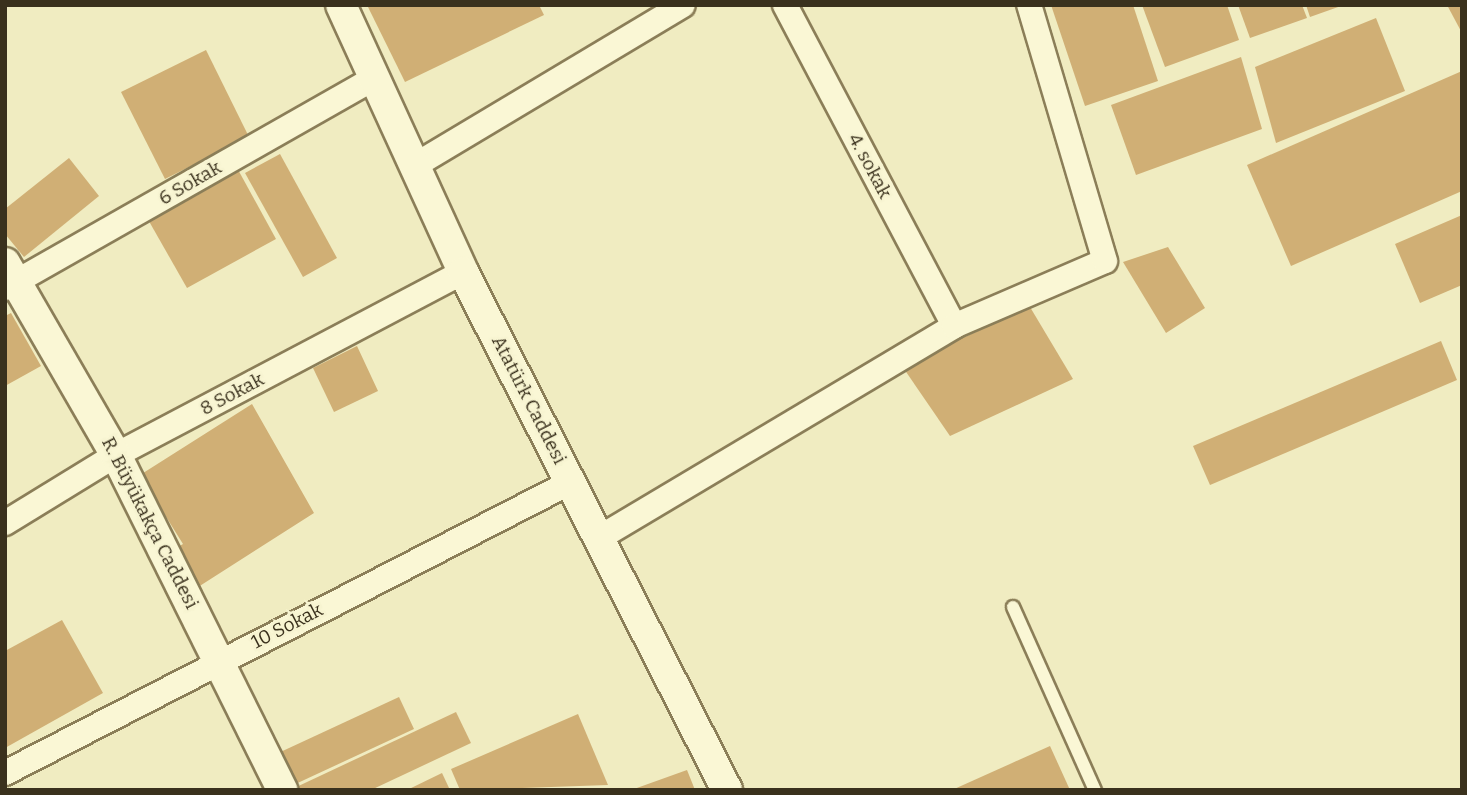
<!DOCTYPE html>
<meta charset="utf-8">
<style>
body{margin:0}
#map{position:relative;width:1467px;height:795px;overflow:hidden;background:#f0ecc1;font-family:Bitter,serif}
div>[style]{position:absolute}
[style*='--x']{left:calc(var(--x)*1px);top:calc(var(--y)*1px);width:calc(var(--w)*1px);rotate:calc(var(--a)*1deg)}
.building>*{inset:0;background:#d0af75}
.roads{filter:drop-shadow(2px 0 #8b7e58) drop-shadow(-2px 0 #8b7e58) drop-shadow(0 2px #8b7e58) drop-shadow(0 -2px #8b7e58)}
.service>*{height:12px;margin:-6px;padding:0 6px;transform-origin:6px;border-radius:6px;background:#faf7d5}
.minor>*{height:24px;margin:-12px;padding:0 12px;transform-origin:12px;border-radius:12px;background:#faf7d5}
.tertiary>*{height:30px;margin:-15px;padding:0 15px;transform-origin:15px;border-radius:15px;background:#faf7d5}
span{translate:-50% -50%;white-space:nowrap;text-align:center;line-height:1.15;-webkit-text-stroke:5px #f7f4d1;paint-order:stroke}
.street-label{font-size:19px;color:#3a311d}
.frame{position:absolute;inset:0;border:7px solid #3a311d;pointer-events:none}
</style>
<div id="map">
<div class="building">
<div style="clip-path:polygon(367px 5px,539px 5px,544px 15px,405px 82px)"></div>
<div style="clip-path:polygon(1051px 5px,1133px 5px,1158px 81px,1085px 106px)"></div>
<div style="clip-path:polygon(1142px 5px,1227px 5px,1239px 40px,1165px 67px)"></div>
<div style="clip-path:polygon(1238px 5px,1302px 5px,1307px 18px,1250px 38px)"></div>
<div style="clip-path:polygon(1306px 5px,1341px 5px,1341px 6px,1310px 17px)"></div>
<div style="clip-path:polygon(1447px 5px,1462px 5px,1462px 33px)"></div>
<div style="clip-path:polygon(1376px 18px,1405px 91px,1276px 143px,1255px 67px)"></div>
<div style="clip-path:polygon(206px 50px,249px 137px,165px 179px,121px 92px)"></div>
<div style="clip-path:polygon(1241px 57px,1262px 129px,1136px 175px,1111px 105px)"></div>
<div style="clip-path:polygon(1462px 71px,1462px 191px,1291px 266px,1247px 165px)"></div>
<div style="clip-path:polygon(280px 154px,337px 258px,303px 277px,245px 173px)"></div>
<div style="clip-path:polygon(69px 158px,99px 196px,24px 257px,5px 234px,5px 209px)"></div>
<div style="clip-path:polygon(236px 166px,276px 239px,187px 288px,146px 216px)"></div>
<div style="clip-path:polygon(1462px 215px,1462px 285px,1420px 303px,1395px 244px)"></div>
<div style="clip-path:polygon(1168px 247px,1205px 308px,1166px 333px,1123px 262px)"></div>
<div style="clip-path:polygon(1030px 307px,1073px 379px,950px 436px,902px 366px)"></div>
<div style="clip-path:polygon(11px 313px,41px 366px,5px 386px,5px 316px)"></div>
<div style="clip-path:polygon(1441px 341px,1457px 380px,1210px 485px,1193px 446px)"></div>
<div style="clip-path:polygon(357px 346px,378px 391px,334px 412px,313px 368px)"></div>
<div style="clip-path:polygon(252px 404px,314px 513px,195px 589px,171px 551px,183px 544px,140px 475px)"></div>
<div style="clip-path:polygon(62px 620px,103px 693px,5px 748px,5px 651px)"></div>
<div style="clip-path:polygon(399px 697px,414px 729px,289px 787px,274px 755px)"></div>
<div style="clip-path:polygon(456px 712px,471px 743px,371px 790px,290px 790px)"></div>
<div style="clip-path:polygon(578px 714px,608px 785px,460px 790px,451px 769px)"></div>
<div style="clip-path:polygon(1050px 746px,1070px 790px,952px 790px)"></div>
<div style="clip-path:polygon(687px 770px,695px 790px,634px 790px,634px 789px)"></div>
<div style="clip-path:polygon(442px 773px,450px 790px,407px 790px)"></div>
</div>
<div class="roads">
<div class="service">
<div style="--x:1013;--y:607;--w:201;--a:65.9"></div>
</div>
<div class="minor">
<div style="--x:785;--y:5;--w:363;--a:62.2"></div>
<div style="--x:414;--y:166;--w:313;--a:-30.9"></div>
<div style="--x:5;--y:288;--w:425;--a:-29.6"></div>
<div style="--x:5;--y:523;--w:130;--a:-31.5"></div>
<div style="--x:116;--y:455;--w:392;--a:-27.8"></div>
<div style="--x:599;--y:538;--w:413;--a:-30.8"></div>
<div style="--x:954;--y:326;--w:164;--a:-23.3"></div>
<div style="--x:1105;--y:261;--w:267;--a:-106.5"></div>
<div style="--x:5;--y:773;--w:636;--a:-27.21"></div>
</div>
<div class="tertiary">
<div style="--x:341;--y:5;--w:294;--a:65.4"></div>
<div style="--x:463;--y:272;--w:581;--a:62.99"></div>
<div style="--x:5;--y:263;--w:222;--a:60"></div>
<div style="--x:116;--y:455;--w:374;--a:63.6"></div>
</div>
</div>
<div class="street-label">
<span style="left:870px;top:166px;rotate:62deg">4. sokak</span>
<span style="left:190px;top:183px;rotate:-30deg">6 Sokak</span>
<span style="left:232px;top:394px;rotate:-28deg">8 Sokak</span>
<span style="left:529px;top:400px;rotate:63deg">Atatürk Caddesi</span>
<span style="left:150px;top:523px;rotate:63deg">R. Büyükakça Caddesi</span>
<span style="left:287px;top:626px;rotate:-27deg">10 Sokak</span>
</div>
<div class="frame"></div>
</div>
